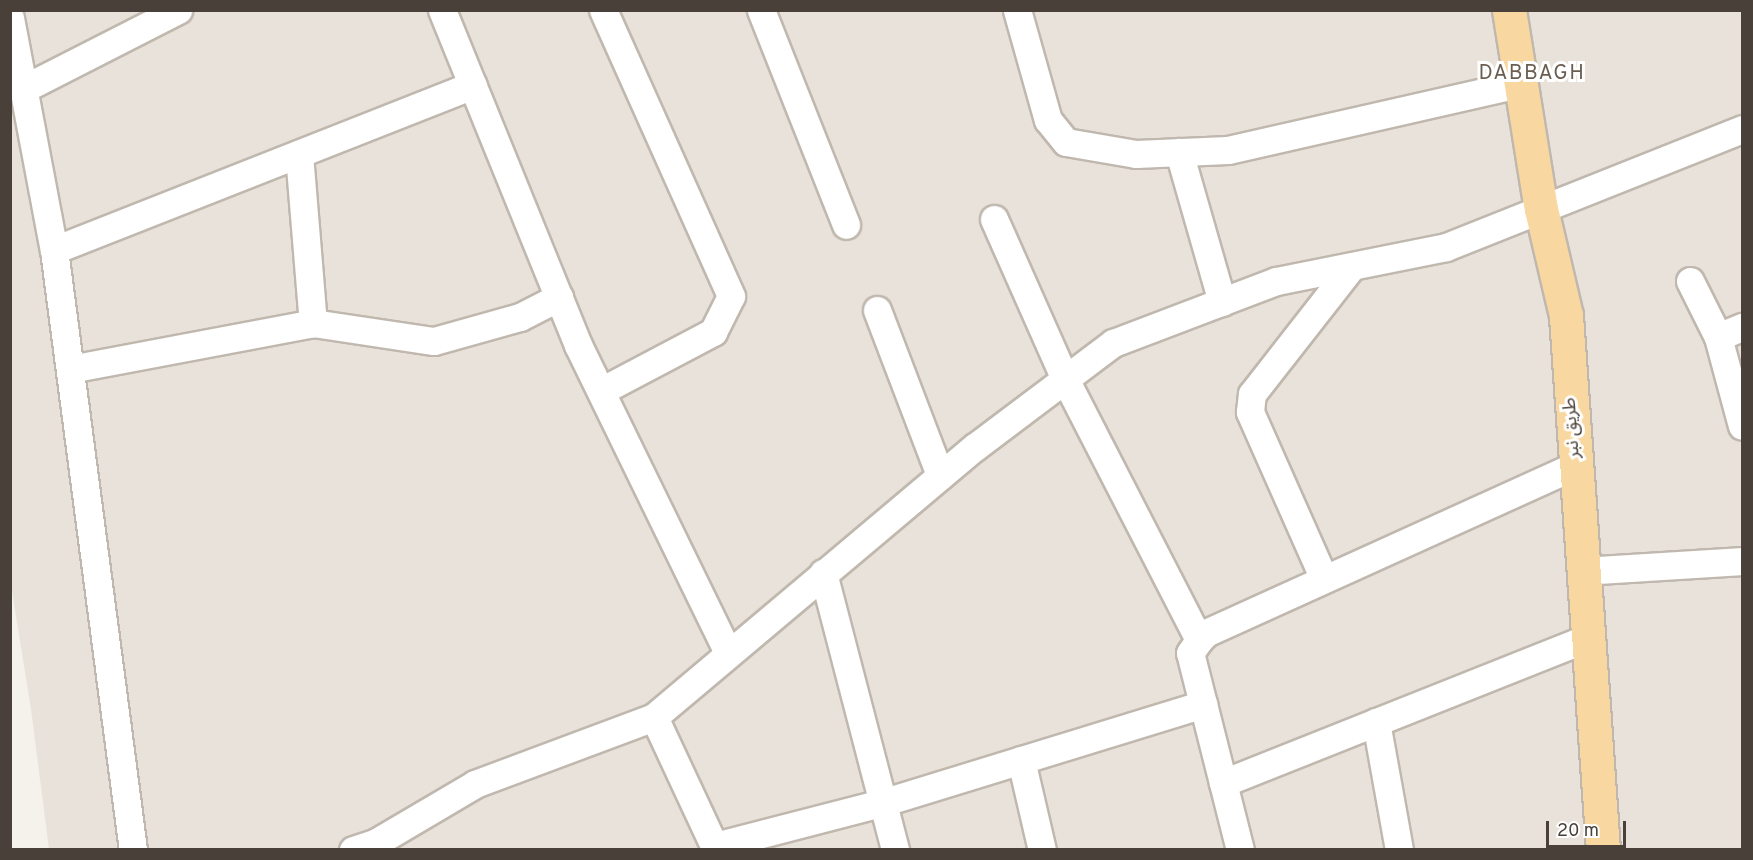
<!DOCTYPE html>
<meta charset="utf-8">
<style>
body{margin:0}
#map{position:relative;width:1753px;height:860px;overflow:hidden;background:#f5f1eb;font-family:Overpass,"Noto Sans Arabic",sans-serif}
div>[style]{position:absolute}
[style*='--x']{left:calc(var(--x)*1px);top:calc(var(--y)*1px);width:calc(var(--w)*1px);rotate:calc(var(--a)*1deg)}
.residential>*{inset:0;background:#e8e2da}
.roads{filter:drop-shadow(2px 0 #c0b8ae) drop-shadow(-2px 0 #c0b8ae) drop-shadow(0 2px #c0b8ae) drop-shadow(0 -2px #c0b8ae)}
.minor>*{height:27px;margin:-13.5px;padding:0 13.5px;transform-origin:13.5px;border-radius:13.5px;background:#fff}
.major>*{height:33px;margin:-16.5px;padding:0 16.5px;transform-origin:16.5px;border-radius:16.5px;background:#f9d7a0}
span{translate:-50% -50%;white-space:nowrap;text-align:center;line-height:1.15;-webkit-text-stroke:6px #fff;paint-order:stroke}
.street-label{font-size:18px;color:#494139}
.quarter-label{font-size:21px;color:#6b5e51;letter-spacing:1.5px}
.frame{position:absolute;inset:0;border:12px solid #494139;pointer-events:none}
.scale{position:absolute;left:1546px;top:821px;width:80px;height:27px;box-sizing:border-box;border:3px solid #494139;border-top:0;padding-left:8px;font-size:18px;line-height:21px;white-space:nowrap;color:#494139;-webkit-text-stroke:4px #fff;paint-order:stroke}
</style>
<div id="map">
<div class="residential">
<div style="clip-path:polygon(10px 11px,1742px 11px,1742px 849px,49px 849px,31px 709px,11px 585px)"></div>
</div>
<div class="roads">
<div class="minor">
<div style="--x:442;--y:10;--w:362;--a:67.9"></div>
<div style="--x:578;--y:345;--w:343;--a:64"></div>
<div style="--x:761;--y:10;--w:231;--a:68.4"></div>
<div style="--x:1017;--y:10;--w:114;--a:74.3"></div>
<div style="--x:1048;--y:120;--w:28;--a:51"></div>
<div style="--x:1066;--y:142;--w:71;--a:9.7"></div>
<div style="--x:1136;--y:154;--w:92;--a:-2.5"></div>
<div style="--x:1228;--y:150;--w:303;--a:-12.8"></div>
<div style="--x:10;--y:18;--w:236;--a:79.3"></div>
<div style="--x:54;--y:250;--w:605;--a:82.5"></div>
<div style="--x:25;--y:88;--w:172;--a:-27"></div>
<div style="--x:1179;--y:152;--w:156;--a:74"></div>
<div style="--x:299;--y:154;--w:170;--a:85.3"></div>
<div style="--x:994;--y:219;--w:175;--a:66.1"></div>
<div style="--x:1065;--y:379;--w:293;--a:62.8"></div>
<div style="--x:54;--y:250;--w:450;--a:-21.5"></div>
<div style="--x:1690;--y:281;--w:63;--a:63.4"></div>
<div style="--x:1718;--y:337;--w:92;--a:74.9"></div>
<div style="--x:877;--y:310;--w:177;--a:69.1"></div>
<div style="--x:1718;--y:337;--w:26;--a:-23"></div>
<div style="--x:70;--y:369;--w:247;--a:-10.7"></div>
<div style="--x:313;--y:323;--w:122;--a:8.5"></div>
<div style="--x:434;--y:341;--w:89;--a:-15.6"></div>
<div style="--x:520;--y:317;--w:44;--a:-27.1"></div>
<div style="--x:601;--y:391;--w:127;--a:-27.8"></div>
<div style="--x:713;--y:332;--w:40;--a:-63.4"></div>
<div style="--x:731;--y:296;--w:313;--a:-114.1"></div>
<div style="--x:1583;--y:571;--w:159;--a:-3.6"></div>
<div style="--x:823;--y:573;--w:286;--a:75.4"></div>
<div style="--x:1324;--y:579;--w:183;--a:-113.9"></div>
<div style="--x:1250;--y:412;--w:18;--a:-84"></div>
<div style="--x:1252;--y:394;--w:162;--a:-52"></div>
<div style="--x:654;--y:717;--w:147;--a:65"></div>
<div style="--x:1376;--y:722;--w:130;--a:79.8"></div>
<div style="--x:1021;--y:760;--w:92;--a:76.9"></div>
<div style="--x:1223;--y:783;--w:393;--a:-21.7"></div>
<div style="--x:715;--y:846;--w:176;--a:-14.5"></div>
<div style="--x:885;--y:802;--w:333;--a:-17.1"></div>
<div style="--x:353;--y:850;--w:23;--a:-18"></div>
<div style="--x:375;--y:843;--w:116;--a:-30.5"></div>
<div style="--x:475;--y:784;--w:191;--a:-20.5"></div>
<div style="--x:654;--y:717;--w:419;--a:-40.1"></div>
<div style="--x:975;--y:447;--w:173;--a:-37"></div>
<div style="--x:1113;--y:343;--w:174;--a:-20.8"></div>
<div style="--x:1276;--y:281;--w:173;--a:-11.3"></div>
<div style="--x:1446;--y:247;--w:319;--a:-21.7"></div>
<div style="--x:1240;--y:850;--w:203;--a:-104.2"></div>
<div style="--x:1190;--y:653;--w:16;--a:-55"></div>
<div style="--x:1199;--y:640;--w:10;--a:-45"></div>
<div style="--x:1206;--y:633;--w:406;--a:-24.4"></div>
</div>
<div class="major">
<div style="--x:1509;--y:10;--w:202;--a:80.9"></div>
<div style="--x:1541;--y:209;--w:110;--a:76.8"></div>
<div style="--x:1566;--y:316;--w:535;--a:86.04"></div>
</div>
</div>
<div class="street-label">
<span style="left:1573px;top:428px;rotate:-94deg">طريق نبر</span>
</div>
<div class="quarter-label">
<span style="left:1532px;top:74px">DABBAGH</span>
</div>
<div class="frame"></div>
<div class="scale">20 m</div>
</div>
